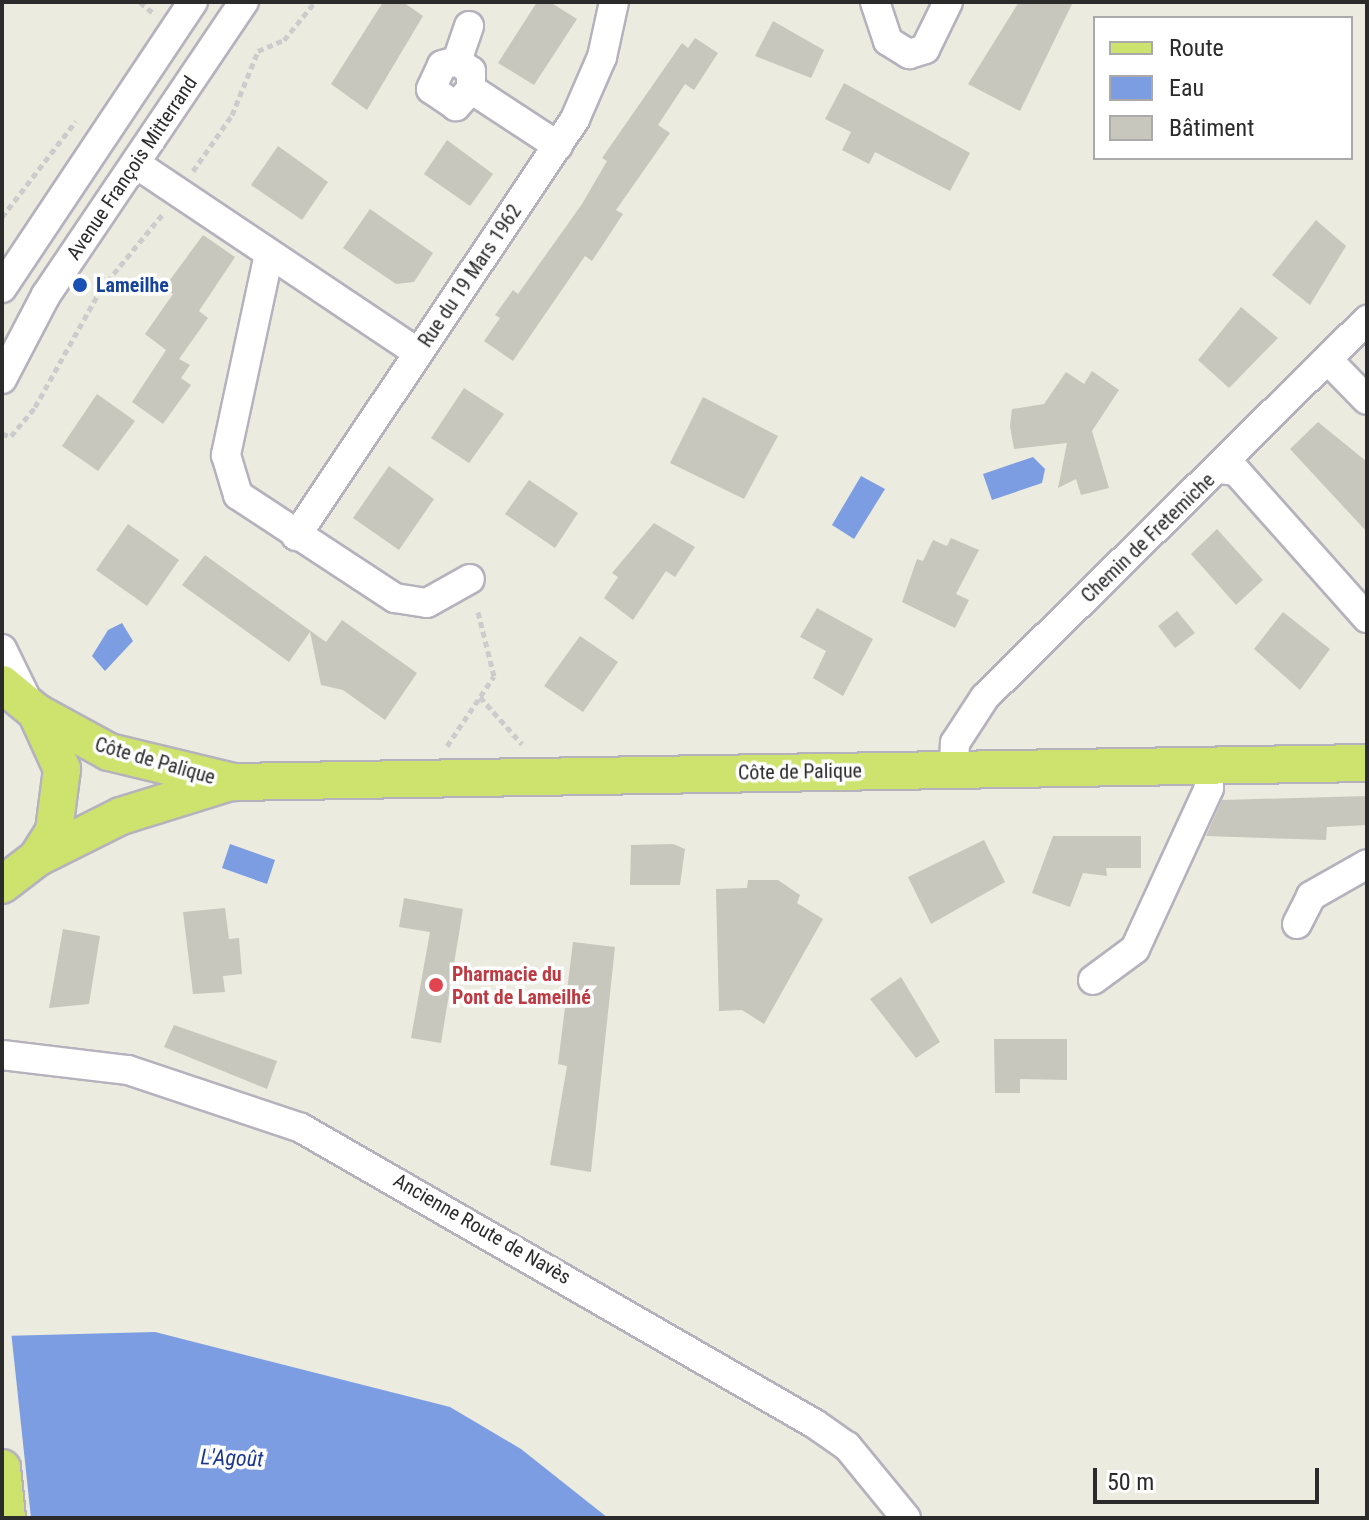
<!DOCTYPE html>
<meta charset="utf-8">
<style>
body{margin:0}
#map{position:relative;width:1369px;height:1520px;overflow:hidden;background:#ebebdf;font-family:"Roboto Condensed",sans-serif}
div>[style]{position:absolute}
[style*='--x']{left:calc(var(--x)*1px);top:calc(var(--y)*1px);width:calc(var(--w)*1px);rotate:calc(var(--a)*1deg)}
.water>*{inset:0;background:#7d9de3}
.pier>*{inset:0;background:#ebebdf}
.building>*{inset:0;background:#c7c7be}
.path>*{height:5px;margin-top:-2.5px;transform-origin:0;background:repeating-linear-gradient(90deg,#ccc 0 6px,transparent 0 10px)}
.roads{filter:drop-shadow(2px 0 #b5b2bd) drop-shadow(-2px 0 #b5b2bd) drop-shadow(0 2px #b5b2bd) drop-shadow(0 -2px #b5b2bd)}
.minor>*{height:28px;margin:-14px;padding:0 14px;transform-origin:14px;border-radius:14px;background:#fff}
.major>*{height:36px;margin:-18px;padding:0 18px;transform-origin:18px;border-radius:18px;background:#cde36d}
.dots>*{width:22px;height:22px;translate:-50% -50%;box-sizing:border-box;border:4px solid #fff;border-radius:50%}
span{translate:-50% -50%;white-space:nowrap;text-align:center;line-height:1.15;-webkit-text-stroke:7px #fff;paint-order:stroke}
.street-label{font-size:20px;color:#2b2b2b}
.transit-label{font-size:20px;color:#164399;font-weight:700}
.left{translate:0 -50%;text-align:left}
.health-label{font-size:20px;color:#be3a42;font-weight:700}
.water-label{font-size:22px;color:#1b378f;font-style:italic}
.frame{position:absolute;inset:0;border:4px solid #2b2b2b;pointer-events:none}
.legend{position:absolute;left:1093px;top:16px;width:260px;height:144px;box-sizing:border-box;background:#fff;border:2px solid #aaa;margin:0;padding:10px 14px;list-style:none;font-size:24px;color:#2b2b2b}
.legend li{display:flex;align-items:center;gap:16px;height:40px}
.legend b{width:40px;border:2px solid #aaa}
.scale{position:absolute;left:1093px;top:1468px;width:226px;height:36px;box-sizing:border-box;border:4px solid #2b2b2b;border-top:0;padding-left:10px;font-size:24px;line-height:28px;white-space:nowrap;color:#2b2b2b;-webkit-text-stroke:6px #fff;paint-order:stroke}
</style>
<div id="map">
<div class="water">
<div style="clip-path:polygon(1033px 457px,1045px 469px,1042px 483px,992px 500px,983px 474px)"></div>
<div style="clip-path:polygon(861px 476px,885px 489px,854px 539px,832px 525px)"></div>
<div style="clip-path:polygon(122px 623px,133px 641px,105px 671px,92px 656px,108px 630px)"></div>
<div style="clip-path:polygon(230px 844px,275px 860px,267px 884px,222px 868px)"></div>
<div style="clip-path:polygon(155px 1332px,450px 1407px,521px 1449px,608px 1518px,2px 1518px,2px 1336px)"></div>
</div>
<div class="pier">
<div style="clip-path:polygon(11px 1331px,31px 1518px,2px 1518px,2px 1332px)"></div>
</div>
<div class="building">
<div style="clip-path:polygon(383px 2px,403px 2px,423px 16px,367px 110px,331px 84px)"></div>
<div style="clip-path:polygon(537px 2px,550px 2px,577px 19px,534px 85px,498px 63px)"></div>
<div style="clip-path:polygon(1019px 2px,1073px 2px,1020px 111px,968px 84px)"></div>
<div style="clip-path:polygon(773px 21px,824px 50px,811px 78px,755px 56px)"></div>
<div style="clip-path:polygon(695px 38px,718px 53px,694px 90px,685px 84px,658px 125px,670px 133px,616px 210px,623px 214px,592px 261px,585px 256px,513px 361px,484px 341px,500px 318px,495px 315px,513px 290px,518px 294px,582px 204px,607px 161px,602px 158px,682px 43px,688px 48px)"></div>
<div style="clip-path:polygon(844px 83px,970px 153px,950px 191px,875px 152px,869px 164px,842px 150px,851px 132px,825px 119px)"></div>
<div style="clip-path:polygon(447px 140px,493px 174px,470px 206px,424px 174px)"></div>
<div style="clip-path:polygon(278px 146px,328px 182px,302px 220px,251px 185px)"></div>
<div style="clip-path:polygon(370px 209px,433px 253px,414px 282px,396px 284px,343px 248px)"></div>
<div style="clip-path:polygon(1316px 220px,1346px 246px,1310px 305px,1272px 275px)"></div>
<div style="clip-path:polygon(203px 235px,235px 257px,199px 311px,208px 318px,179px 359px,190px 365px,181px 378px,191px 385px,163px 424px,132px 402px,166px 350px,145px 334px,173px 294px,164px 288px)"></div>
<div style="clip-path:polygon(1241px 307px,1278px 338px,1229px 388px,1198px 360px)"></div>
<div style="clip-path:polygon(1092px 371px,1119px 390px,1092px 431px,1109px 488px,1081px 495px,1076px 479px,1058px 488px,1067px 443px,1014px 449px,1010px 426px,1012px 409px,1044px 404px,1066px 372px,1084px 384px)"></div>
<div style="clip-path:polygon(464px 388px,504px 414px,469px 463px,431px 438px)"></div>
<div style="clip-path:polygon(97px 394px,135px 421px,98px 471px,62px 446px)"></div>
<div style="clip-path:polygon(703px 397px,778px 436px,744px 499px,670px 463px)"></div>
<div style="clip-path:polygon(1318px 422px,1366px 461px,1367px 532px,1290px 449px)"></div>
<div style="clip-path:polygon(389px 466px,434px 499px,399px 550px,353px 518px)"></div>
<div style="clip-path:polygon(529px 480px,578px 513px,555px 548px,505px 514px)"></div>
<div style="clip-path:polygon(654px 523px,695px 547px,675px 577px,666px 571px,633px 620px,604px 598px,618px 577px,612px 573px)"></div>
<div style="clip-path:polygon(128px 524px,179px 560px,147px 606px,96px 570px)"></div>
<div style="clip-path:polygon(1217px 529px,1263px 580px,1236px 605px,1191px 554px)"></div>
<div style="clip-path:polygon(951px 538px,979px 550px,956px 594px,969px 600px,955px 628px,902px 602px,917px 559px,923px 561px,933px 540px,947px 546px)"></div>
<div style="clip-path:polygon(205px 555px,326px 642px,342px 620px,417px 673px,385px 720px,343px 690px,321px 685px,310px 632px,289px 662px,182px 585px)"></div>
<div style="clip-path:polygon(817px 608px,873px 639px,843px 696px,813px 678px,826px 651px,800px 637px)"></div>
<div style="clip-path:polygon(1177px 611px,1195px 633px,1175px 648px,1158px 626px)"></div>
<div style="clip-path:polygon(1283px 612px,1330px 649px,1300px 690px,1254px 649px)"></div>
<div style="clip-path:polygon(580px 636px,618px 662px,583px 712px,544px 686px)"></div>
<div style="clip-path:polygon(1367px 796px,1367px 825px,1327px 827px,1326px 840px,1206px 836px,1222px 800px)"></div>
<div style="clip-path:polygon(1053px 836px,1141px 836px,1141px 868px,1106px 868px,1107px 876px,1083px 873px,1070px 907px,1032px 893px)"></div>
<div style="clip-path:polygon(984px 840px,1005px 882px,931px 924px,908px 877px)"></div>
<div style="clip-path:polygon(673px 844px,685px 849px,680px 885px,630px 885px,631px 845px)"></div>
<div style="clip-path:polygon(748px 880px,778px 880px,800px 895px,797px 903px,823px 919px,764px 1024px,742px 1010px,719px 1011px,716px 889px,747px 888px)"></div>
<div style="clip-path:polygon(404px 898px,463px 909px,441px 1043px,411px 1038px,430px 932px,399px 927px)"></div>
<div style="clip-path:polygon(225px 908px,229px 939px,239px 938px,242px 974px,223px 976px,225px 992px,193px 994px,183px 912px)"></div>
<div style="clip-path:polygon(63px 929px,100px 936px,89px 1004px,49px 1008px)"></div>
<div style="clip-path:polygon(573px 942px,615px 947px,591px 1172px,550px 1165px,567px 1066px,558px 1064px)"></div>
<div style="clip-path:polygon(901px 977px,940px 1042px,916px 1058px,870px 999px)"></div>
<div style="clip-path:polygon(174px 1025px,277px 1061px,267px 1089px,164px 1047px)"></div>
<div style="clip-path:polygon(994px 1039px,1067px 1039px,1067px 1080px,1020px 1079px,1020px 1093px,995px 1093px)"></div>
</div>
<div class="path">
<div style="--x:140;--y:2;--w:16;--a:40"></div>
<div style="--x:193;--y:171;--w:68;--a:-55.1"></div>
<div style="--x:232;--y:115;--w:69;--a:-67.9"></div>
<div style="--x:258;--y:51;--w:28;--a:-23"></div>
<div style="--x:284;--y:40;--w:49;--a:-50.8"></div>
<div style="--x:2;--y:217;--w:121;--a:-52.4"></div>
<div style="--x:2;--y:434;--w:9;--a:13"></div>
<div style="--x:11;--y:436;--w:38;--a:-50"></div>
<div style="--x:35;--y:407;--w:135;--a:-60.8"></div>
<div style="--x:101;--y:289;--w:96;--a:-50.5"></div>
<div style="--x:480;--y:697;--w:63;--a:48.2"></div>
<div style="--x:447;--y:746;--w:84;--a:-56.1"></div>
<div style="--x:494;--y:676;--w:70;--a:-104"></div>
</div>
<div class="roads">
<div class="minor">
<div style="--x:875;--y:2;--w:41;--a:71.6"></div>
<div style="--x:888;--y:41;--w:25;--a:32"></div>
<div style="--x:909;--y:54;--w:17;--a:-17"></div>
<div style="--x:925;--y:49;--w:52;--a:-63.9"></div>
<div style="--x:457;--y:61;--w:37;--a:-71"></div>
<div style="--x:471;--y:89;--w:23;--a:131"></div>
<div style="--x:456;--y:106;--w:30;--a:-146"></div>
<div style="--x:431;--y:89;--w:26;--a:-65"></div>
<div style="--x:442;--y:65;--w:16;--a:-15"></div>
<div style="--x:457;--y:61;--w:17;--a:36"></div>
<div style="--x:471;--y:71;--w:18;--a:90"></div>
<div style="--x:471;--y:89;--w:104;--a:33.2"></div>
<div style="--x:136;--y:164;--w:339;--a:33.8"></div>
<div style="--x:269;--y:254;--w:206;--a:102.1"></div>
<div style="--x:226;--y:455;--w:42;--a:73.3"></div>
<div style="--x:238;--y:495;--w:188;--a:33.3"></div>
<div style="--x:395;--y:598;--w:32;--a:9"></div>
<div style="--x:427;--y:603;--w:49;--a:-29.2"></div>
<div style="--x:2;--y:288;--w:344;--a:-56.3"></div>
<div style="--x:1329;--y:361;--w:54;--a:45.7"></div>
<div style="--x:2;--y:379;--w:95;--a:-62.4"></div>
<div style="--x:46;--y:295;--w:354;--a:-56"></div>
<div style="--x:1218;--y:469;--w:18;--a:6"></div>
<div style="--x:1236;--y:471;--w:197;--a:48.3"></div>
<div style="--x:296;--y:536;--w:502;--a:-56.21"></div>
<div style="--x:575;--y:119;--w:68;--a:-66.5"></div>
<div style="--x:602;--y:57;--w:56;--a:-77.7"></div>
<div style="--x:2;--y:649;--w:59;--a:63.9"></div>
<div style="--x:954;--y:769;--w:26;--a:-88"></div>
<div style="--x:955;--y:743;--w:55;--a:-56.9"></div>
<div style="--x:985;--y:697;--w:537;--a:-44.62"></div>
<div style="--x:1297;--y:924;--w:31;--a:-63"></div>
<div style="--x:1311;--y:896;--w:64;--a:-29.7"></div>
<div style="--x:1093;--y:980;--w:52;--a:-36.4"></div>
<div style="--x:1135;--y:949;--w:177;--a:-65.3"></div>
<div style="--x:1209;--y:788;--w:21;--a:-93"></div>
<div style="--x:2;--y:1055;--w:127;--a:6.8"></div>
<div style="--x:128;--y:1070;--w:182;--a:18.5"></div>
<div style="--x:301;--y:1128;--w:593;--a:29.94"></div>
<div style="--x:815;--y:1424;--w:39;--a:35"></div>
<div style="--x:847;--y:1446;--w:93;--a:50.7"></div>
</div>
<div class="major">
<div style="--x:2;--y:684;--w:44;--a:39.5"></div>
<div style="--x:36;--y:712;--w:63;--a:65.5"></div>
<div style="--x:62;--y:769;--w:63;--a:97.4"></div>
<div style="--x:54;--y:831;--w:32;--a:122"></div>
<div style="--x:37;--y:858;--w:44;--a:142.4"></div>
<div style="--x:36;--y:712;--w:83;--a:28.7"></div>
<div style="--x:109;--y:752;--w:128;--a:13.6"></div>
<div style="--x:233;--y:782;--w:1134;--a:-0.96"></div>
<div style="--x:37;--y:858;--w:94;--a:-26.6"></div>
<div style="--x:121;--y:816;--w:111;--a:-17.3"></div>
<div style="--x:2;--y:1468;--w:50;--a:84.3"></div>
</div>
</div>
<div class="dots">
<div style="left:80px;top:285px;background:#1a4fb4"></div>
<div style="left:436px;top:985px;background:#e0444e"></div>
</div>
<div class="street-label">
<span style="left:132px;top:168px;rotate:-56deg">Avenue François Mitterrand</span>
<span style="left:470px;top:276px;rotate:-56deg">Rue du 19 Mars 1962</span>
<span style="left:1148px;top:538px;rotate:-44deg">Chemin de Fretemiche</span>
<span style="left:155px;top:761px;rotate:16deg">Côte de Palique</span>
<span style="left:800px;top:772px;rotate:-1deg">Côte de Palique</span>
<span style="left:482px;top:1229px;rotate:30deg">Ancienne Route de Navès</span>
</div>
<div class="transit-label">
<span class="left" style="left:96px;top:285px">Lameilhe</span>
</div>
<div class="health-label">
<span class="left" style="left:452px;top:986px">Pharmacie du<br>Pont de Lameilhé</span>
</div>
<div class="water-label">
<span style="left:232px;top:1458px;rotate:2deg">L'Agoût</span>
</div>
<div class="frame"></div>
<ul class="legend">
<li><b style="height:10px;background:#cde36d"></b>Route</li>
<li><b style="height:22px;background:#7d9de3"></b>Eau</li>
<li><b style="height:22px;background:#c7c7be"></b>Bâtiment</li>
</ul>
<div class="scale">50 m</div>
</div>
